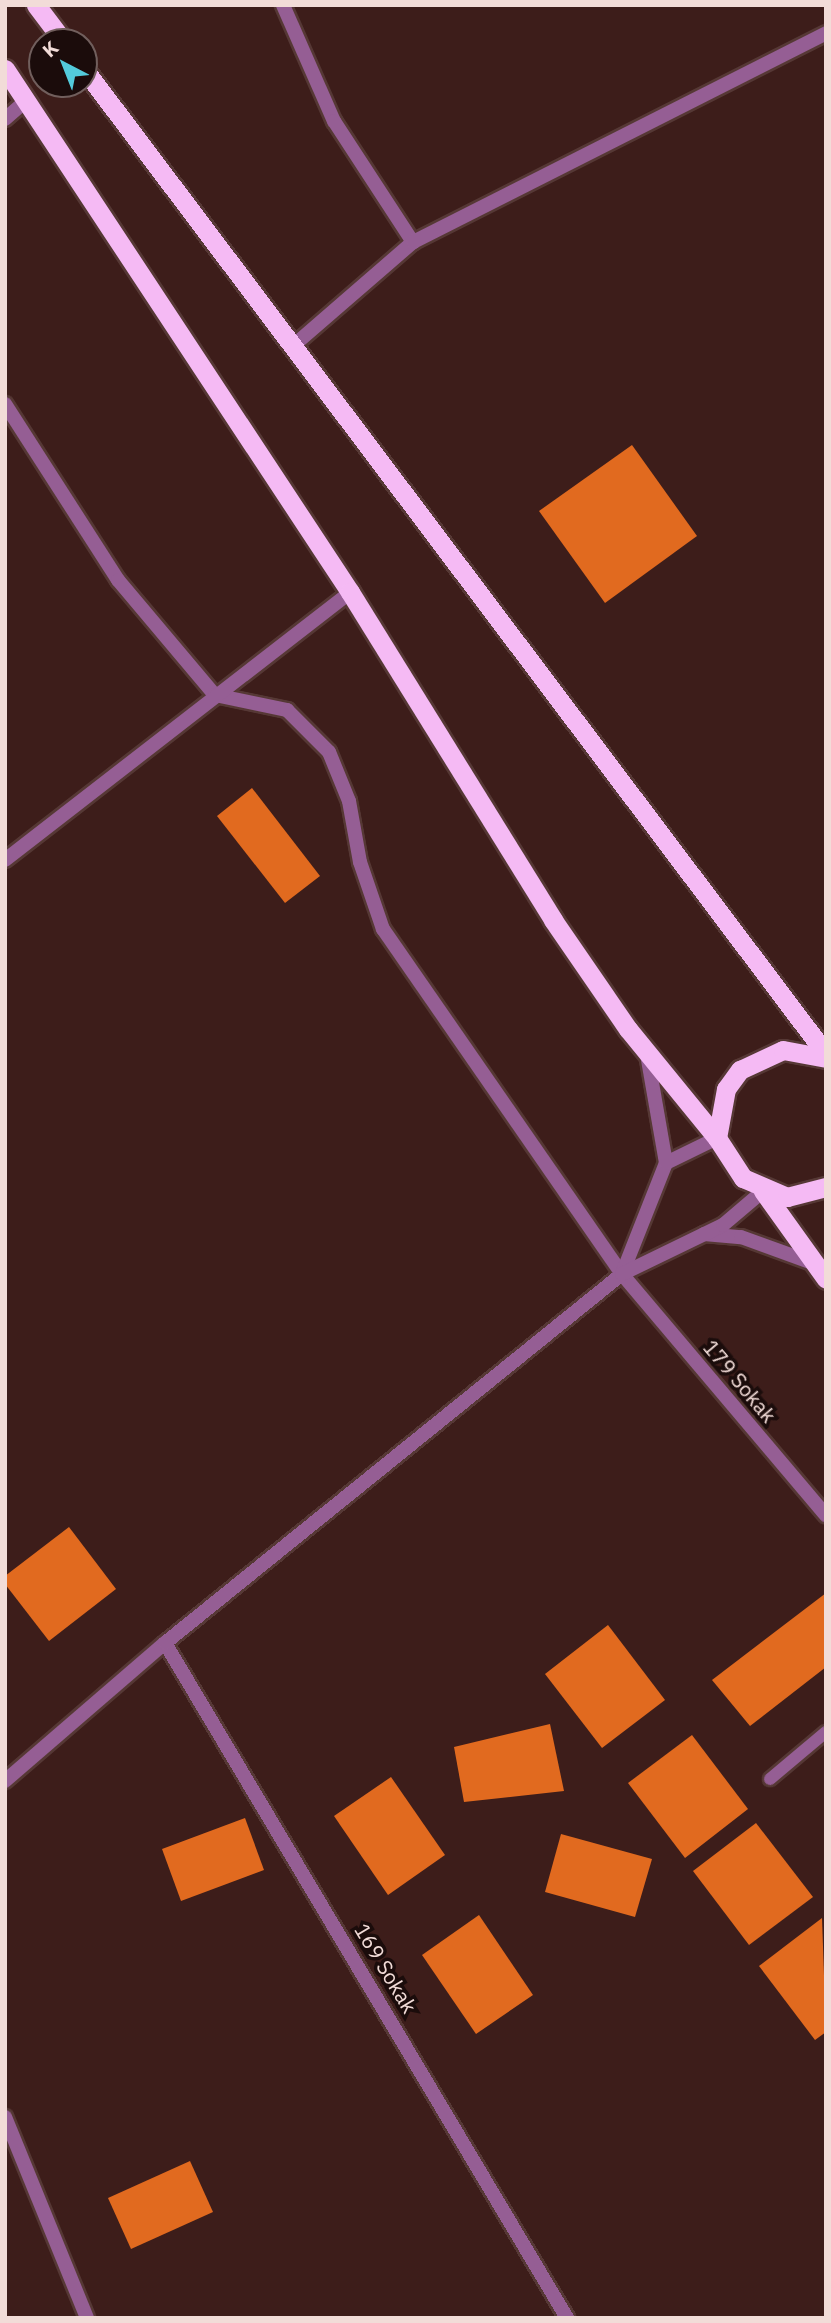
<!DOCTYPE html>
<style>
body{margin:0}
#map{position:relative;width:831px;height:2323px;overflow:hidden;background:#3d1d1a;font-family:"IBM Plex Sans",sans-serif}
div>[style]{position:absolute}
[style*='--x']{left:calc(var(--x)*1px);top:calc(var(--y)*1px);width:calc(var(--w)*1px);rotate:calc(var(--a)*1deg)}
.building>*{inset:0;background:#e16a1f}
.roads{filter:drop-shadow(2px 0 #563835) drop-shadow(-2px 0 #563835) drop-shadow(0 2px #563835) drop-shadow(0 -2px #563835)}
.service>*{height:12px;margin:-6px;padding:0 6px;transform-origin:6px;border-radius:6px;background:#955e94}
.minor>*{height:14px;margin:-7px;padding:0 7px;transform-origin:7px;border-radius:7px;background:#955e94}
.trunk>*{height:19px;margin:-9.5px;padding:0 9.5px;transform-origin:9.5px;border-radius:9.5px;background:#f5baf4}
span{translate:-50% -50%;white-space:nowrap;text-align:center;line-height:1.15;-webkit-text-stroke:7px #1b0c0b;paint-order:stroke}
.street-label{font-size:21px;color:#f2dcd8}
.frame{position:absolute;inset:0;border:7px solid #f2dcd8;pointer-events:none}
.north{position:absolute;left:28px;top:28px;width:70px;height:70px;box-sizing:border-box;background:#1b0c0b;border:2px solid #715f5d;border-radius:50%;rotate:318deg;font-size:19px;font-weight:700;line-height:28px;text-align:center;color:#f2dcd8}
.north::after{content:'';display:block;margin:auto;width:24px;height:32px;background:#53cbdb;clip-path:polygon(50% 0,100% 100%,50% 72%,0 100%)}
</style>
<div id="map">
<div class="building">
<div style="clip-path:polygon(632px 445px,697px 536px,605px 603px,539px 511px)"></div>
<div style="clip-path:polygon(252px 788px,320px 876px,285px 903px,217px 816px)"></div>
<div style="clip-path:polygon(69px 1527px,116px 1589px,49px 1641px,5px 1584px,5px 1576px)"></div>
<div style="clip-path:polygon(826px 1593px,826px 1667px,750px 1726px,712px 1680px)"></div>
<div style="clip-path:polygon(608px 1625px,665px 1700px,602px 1748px,545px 1674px)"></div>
<div style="clip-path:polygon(550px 1724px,564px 1791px,464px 1802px,454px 1747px)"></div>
<div style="clip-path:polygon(692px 1735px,748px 1809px,685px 1858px,628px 1783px)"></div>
<div style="clip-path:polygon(391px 1777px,445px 1855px,388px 1895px,334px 1816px)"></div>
<div style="clip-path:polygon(245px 1818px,264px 1870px,181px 1901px,162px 1849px)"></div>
<div style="clip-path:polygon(756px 1823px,813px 1897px,749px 1945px,693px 1871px)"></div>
<div style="clip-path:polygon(561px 1834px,652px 1859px,635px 1917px,545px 1892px)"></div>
<div style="clip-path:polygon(479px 1915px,533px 1995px,476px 2034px,422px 1955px)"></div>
<div style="clip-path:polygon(822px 1918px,826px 2032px,815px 2040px,759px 1966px)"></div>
<div style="clip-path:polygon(190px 2161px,213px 2212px,131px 2249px,108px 2198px)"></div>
</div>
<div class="roads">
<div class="service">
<div style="--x:770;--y:1779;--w:73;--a:-40"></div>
</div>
<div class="minor">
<div style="--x:283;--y:5;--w:127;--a:66.3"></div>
<div style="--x:334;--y:121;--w:145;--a:56.9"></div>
<div style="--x:5;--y:119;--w:30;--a:-41"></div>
<div style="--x:293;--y:346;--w:159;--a:-40.9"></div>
<div style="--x:413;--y:242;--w:463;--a:-26.8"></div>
<div style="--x:5;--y:404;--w:209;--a:57.3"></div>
<div style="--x:118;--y:580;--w:150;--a:49.9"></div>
<div style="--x:215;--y:695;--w:74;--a:11.8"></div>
<div style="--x:287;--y:710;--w:59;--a:45"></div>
<div style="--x:329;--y:752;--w:53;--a:67.8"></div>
<div style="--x:349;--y:801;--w:62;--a:79.8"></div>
<div style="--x:360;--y:862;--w:71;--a:71.1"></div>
<div style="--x:383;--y:929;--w:420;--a:55.3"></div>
<div style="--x:622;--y:1274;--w:316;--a:49.8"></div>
<div style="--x:5;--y:860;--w:437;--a:-37.8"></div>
<div style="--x:666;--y:1163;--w:57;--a:-26.1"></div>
<div style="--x:704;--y:1234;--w:37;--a:5"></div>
<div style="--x:741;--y:1237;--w:73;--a:19.9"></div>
<div style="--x:622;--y:1274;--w:119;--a:-68.4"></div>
<div style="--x:666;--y:1163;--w:111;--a:-99.9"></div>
<div style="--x:165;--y:1643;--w:786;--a:59.22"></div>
<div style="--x:5;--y:1781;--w:211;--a:-40.8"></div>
<div style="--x:165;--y:1643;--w:587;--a:-38.92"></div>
<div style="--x:622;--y:1274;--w:112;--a:-25.9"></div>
<div style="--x:723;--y:1225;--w:52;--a:-40.4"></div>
<div style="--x:5;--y:2117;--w:217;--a:67.8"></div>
</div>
<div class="trunk">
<div style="--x:36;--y:5;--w:46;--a:52.9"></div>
<div style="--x:5;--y:69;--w:627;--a:56.59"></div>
<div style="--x:350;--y:592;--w:386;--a:58.2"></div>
<div style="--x:553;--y:920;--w:132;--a:55.5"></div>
<div style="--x:628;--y:1029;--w:141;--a:50.8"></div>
<div style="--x:717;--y:1138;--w:48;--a:57"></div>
<div style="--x:743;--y:1178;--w:48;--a:23.4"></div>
<div style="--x:787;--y:1197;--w:40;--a:-14.4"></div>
<div style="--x:84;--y:69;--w:1233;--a:53.01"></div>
<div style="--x:717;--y:1138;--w:50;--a:-79.6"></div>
<div style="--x:726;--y:1089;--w:24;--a:-54"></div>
<div style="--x:740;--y:1070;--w:47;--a:-24.9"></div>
<div style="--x:783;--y:1050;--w:44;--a:10.5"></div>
<div style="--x:763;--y:1191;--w:108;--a:54.4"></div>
</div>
</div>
<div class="street-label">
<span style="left:740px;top:1381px;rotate:50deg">179 Sokak</span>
<span style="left:386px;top:1968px;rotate:59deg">169 Sokak</span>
</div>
<div class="frame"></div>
<div class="north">K</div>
</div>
